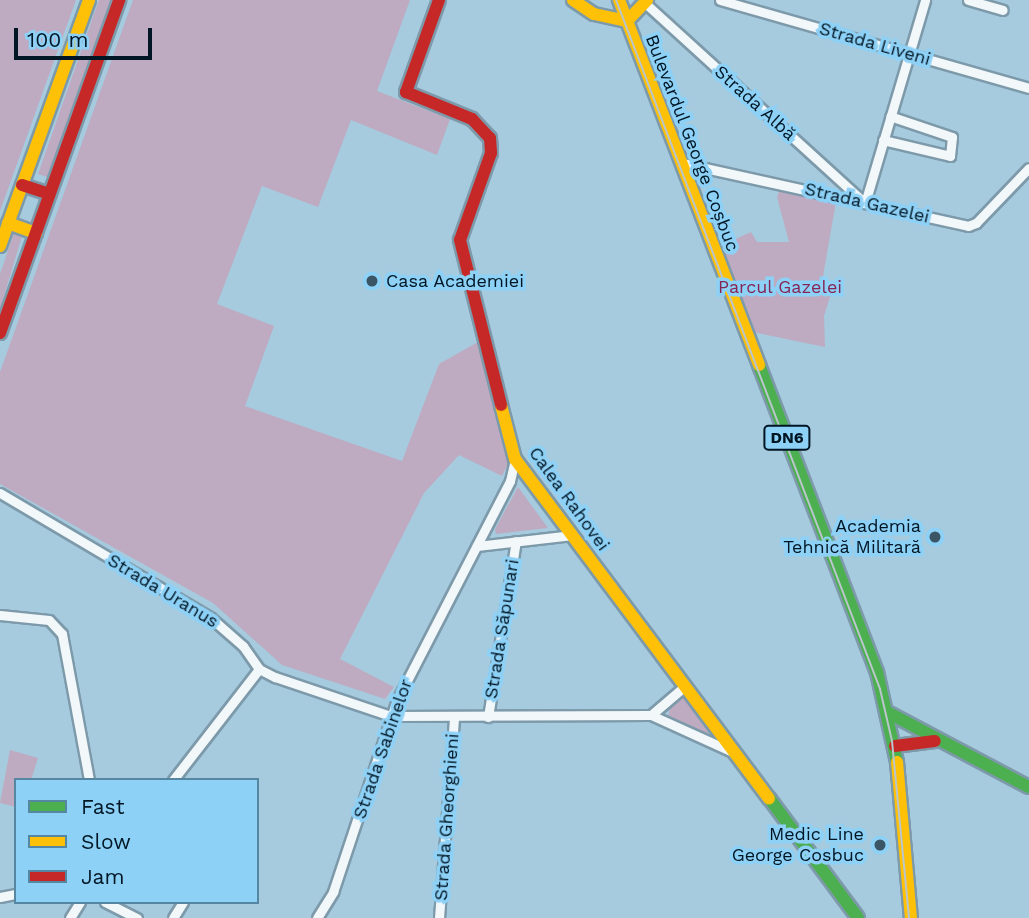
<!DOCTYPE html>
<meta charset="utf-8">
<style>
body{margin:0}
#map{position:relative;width:1029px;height:918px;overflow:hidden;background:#a6cade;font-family:"Work Sans",sans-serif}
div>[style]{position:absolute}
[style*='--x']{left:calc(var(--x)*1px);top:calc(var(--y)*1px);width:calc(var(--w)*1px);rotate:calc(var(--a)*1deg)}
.green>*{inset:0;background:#beabc1}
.roads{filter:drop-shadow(2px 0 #7d9aaa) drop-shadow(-2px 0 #7d9aaa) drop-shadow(0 2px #7d9aaa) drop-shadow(0 -2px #7d9aaa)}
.street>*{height:9px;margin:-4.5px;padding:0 4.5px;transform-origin:4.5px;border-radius:4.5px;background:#f2f7fa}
.fast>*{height:12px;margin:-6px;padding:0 6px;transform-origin:6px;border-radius:6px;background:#4caf50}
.slow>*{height:12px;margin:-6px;padding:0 6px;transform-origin:6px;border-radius:6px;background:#ffc107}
.jam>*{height:12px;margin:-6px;padding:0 6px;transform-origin:6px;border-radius:6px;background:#c62828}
.tram>*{height:2px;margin:-1px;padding:0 1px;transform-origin:1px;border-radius:1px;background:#bac6cc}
.dots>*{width:19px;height:19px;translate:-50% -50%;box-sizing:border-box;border:4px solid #8ed1f6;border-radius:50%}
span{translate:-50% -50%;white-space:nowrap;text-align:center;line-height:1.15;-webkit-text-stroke:7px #8ed1f6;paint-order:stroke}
.shield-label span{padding:2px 5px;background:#8ed1f6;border:2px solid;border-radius:5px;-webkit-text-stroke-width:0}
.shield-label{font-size:16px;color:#001624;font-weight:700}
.street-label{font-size:18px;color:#001624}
.poi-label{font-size:18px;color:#001624}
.left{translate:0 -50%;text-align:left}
.right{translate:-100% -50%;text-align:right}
.park-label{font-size:18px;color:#852555}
.legend{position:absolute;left:14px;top:778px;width:245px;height:126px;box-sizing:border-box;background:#8ed1f6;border:2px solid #5586a2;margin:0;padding:9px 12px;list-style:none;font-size:21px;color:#001624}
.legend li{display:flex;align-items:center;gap:14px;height:35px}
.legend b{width:35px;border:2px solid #5586a2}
.scale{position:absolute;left:14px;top:28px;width:138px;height:32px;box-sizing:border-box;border:4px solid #001624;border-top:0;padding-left:9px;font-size:21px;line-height:24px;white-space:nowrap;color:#001624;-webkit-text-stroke:5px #8ed1f6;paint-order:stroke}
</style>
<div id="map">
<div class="green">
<div style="clip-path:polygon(0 0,76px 0,0 211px)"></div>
<div style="clip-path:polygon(99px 0,111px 0,47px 177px,38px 174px)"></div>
<div style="clip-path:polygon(133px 0,410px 0,377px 91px,450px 119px,437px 155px,351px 120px,318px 207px,262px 186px,217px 304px,274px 326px,245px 406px,402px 461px,439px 364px,478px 342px,510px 460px,502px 476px,459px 455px,424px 493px,340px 659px,394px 687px,385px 699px,282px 665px,213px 603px,0 484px,0 372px)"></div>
<div style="clip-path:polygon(782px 184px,837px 196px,822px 282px,833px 287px,824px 316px,825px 347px,753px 332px,720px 246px,751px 232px,757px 242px,789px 242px,777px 197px)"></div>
<div style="clip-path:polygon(15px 230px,23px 233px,0 309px,0 274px)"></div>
<div style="clip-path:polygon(518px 487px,548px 528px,496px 534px,495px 529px)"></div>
<div style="clip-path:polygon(685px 697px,712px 728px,705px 736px,668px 717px,671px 703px)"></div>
<div style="clip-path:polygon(10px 750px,38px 758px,31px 780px,16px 780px,16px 807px,0 803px)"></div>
</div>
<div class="roads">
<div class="street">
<div style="--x:720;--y:0;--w:321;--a:15.9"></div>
<div style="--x:968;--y:0;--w:36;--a:16"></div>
<div style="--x:645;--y:3;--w:297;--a:42.3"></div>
<div style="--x:865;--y:203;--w:212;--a:-73.5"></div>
<div style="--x:883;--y:140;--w:69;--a:13.4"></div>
<div style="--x:950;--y:156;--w:19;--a:-84"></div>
<div style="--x:952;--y:137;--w:65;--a:-161.3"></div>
<div style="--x:682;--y:163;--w:293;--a:12.4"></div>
<div style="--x:968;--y:226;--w:9;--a:-21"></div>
<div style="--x:976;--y:223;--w:76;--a:-46.1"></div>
<div style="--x:0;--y:493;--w:245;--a:30.6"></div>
<div style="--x:211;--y:618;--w:43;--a:41.2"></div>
<div style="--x:243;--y:646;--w:28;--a:55"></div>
<div style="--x:259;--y:669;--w:18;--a:27"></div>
<div style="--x:275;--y:677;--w:122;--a:18.6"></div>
<div style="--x:391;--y:716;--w:260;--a:-0.2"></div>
<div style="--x:651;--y:715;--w:90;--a:24.3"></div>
<div style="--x:477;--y:546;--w:96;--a:-6.6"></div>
<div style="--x:0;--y:615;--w:49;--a:5.8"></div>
<div style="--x:49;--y:620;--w:19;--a:47"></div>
<div style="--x:62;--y:634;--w:148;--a:79.5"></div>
<div style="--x:651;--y:715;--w:45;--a:-40.5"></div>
<div style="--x:488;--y:717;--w:178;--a:-81"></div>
<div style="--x:173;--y:780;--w:140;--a:-52.2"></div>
<div style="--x:0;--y:897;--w:16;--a:-11"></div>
<div style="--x:105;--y:902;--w:36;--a:27"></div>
<div style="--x:70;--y:918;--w:19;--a:-58"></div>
<div style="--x:173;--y:918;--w:19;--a:-58"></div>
<div style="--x:317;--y:918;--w:31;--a:-58"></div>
<div style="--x:333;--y:892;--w:202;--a:-71.6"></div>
<div style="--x:397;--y:700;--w:246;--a:-62.7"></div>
<div style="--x:510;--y:481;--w:23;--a:-77"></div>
<div style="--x:439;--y:918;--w:202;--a:-85.7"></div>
</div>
<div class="fast">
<div style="--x:759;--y:365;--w:329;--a:69"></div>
<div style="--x:877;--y:672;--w:92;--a:77.5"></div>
<div style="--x:889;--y:713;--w:158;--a:27.9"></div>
<div style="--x:769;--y:798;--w:149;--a:53.4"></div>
</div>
<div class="slow">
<div style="--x:573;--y:0;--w:25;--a:34"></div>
<div style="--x:594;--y:14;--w:34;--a:12"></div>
<div style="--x:627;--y:21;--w:29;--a:-46"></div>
<div style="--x:619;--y:0;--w:391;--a:69"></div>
<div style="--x:8;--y:223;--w:30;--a:20"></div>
<div style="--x:0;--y:246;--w:262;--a:-70.1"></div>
<div style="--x:501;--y:405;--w:56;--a:75.5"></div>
<div style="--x:515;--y:459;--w:424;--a:53.2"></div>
<div style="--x:897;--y:762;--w:157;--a:84.9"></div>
</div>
<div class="jam">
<div style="--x:439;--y:0;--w:98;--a:109.7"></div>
<div style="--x:406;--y:92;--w:71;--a:22.2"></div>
<div style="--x:472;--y:119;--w:26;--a:47"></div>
<div style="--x:490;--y:138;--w:15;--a:86"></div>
<div style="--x:491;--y:153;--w:92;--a:109.6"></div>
<div style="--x:460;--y:240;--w:170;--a:76"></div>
<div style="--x:22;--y:185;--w:28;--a:18"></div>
<div style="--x:0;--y:333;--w:354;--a:-70.3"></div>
<div style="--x:895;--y:746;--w:40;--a:-7.1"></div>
</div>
</div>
<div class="tram">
<div style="--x:616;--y:0;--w:738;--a:69.03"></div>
<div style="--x:880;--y:689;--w:53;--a:77"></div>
<div style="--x:892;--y:741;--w:178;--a:84.5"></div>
</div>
<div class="dots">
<div style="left:372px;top:281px;background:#3a5565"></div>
<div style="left:935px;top:537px;background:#3a5565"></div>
<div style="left:880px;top:845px;background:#3a5565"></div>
</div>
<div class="shield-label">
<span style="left:787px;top:438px">DN6</span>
</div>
<div class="street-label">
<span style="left:875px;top:44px;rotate:16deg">Strada Liveni</span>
<span style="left:755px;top:103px;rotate:42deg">Strada Albă</span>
<span style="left:692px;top:143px;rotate:69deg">Bulevardul George Coșbuc</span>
<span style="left:867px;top:203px;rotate:13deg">Strada Gazelei</span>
<span style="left:569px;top:499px;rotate:54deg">Calea Rahovei</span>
<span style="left:163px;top:591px;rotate:31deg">Strada Uranus</span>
<span style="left:502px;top:629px;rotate:-81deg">Strada Săpunari</span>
<span style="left:383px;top:749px;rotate:-71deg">Strada Sabinelor</span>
<span style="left:447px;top:817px;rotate:-86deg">Strada Gheorghieni</span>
</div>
<div class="poi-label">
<span class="left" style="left:386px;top:281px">Casa Academiei</span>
<span class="right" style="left:921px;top:537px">Academia<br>Tehnică Militară</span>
<span class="right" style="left:864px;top:845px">Medic Line<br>George Cosbuc</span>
</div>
<div class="park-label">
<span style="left:780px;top:287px">Parcul Gazelei</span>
</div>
<ul class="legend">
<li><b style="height:9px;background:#4caf50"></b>Fast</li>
<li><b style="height:9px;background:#ffc107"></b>Slow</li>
<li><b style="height:9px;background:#c62828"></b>Jam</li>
</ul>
<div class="scale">100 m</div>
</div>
